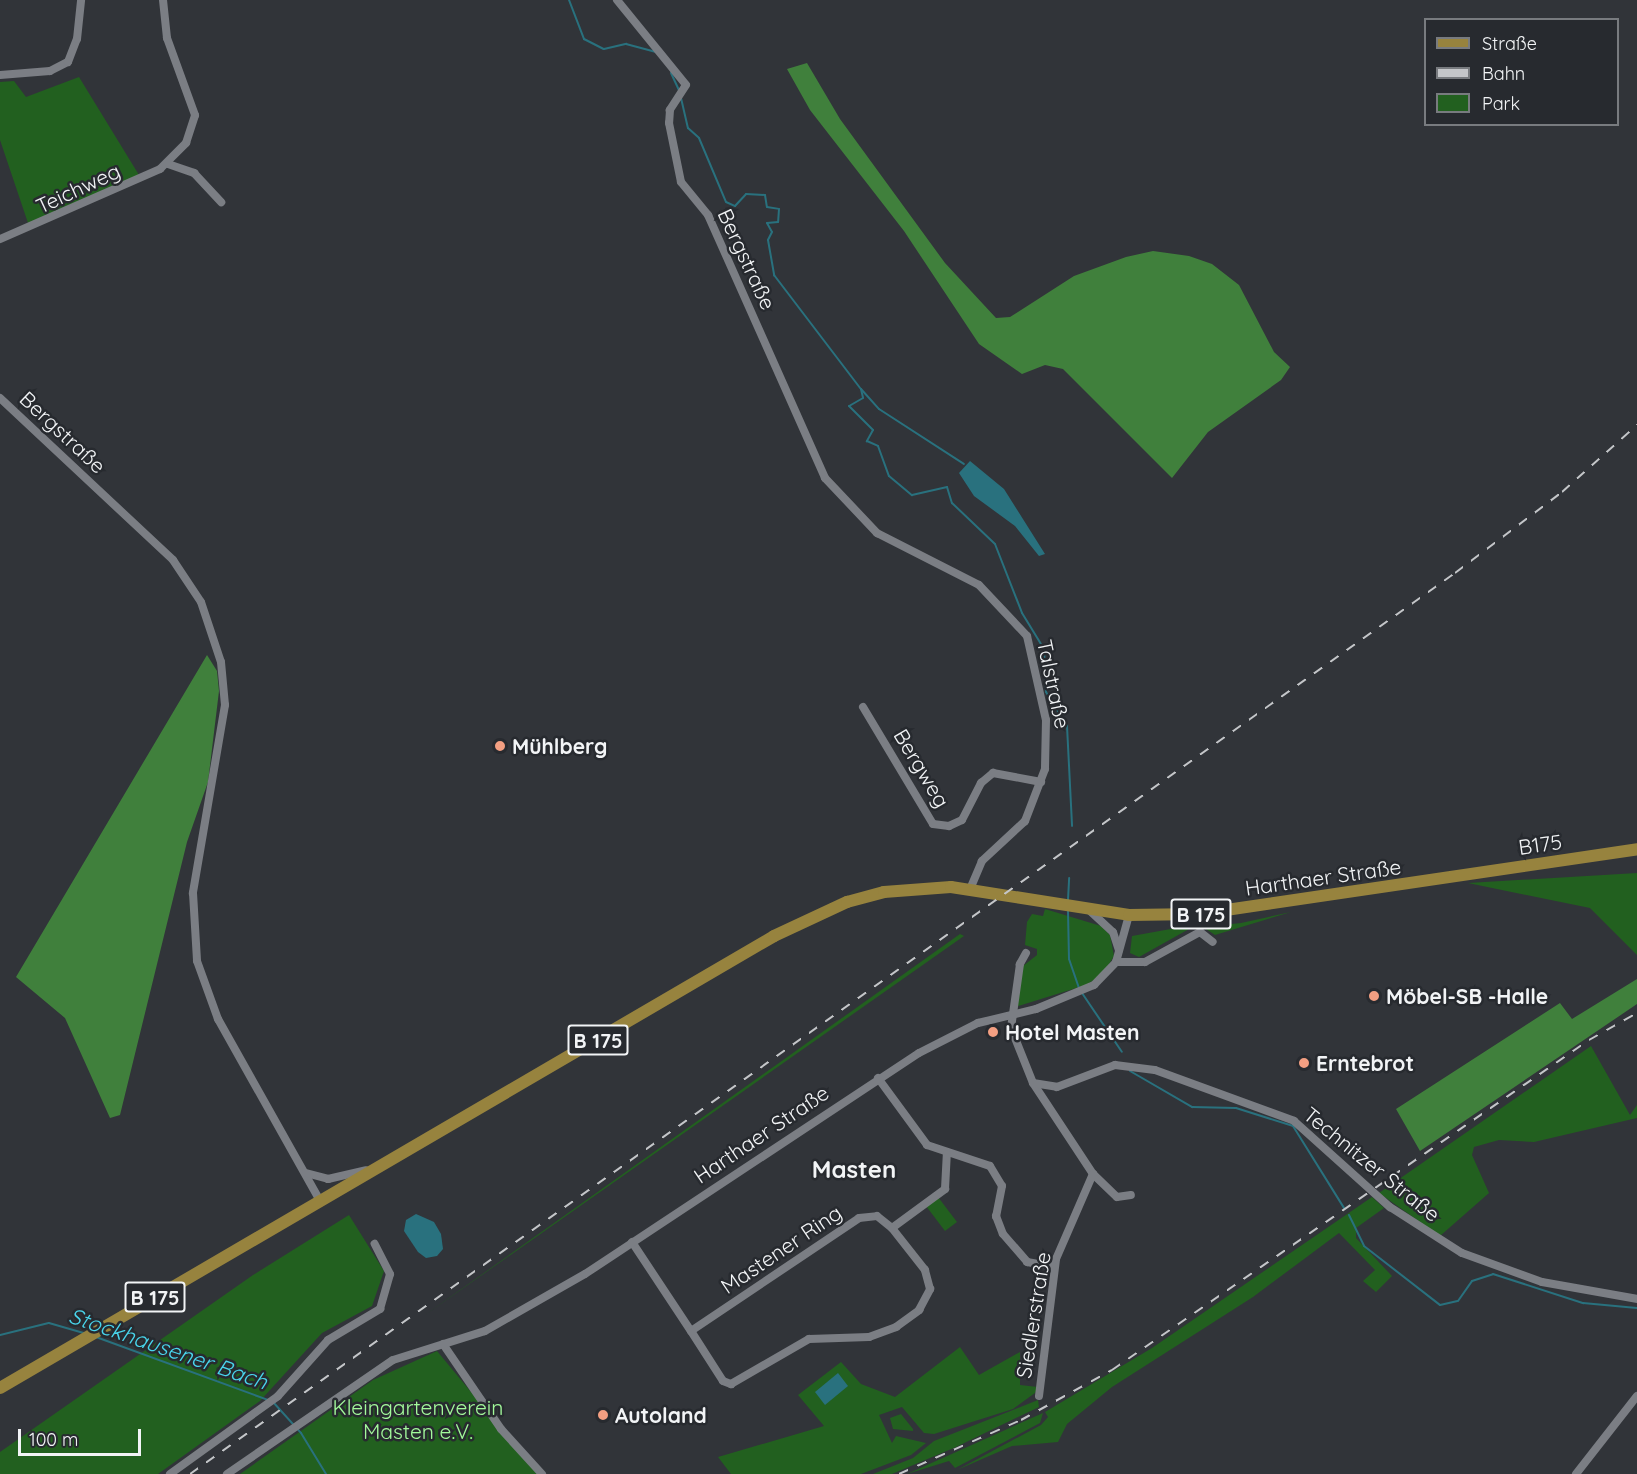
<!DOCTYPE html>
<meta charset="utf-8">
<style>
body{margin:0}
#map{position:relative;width:1637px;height:1474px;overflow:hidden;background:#313439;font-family:Quicksand,sans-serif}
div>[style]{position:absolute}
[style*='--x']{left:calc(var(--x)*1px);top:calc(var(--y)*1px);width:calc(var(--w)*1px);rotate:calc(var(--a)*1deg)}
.green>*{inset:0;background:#22601f}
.forest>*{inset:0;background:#40803c}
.water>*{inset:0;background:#29717e}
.stream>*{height:2px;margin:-1px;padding:0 1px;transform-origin:1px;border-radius:1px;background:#29717e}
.street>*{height:8px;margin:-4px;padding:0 4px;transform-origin:4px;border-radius:4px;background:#7b7e84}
.primary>*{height:12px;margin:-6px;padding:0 6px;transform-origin:6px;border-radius:6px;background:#97833e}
.rail>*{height:2px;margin-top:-1px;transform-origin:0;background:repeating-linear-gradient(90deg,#c4c6c9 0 10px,transparent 0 20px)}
.dots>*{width:16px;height:16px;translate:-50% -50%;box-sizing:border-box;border:3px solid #272a2f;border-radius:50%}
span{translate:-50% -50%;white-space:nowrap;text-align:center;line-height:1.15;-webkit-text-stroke:5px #272a2f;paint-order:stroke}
.shield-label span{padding:2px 4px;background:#272a2f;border:2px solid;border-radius:4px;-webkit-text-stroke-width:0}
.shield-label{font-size:20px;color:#f2f4f6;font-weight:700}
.street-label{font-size:21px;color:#f2f4f6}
.poi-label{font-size:21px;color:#f2f4f6;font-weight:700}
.left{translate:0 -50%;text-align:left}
.park-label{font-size:21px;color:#a3fa9b}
.water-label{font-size:22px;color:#49d5ec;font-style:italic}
.quarter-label{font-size:24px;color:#f2f4f6;font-weight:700}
.legend{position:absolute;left:1424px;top:18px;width:195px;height:108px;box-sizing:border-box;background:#272a2f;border:2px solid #787b7f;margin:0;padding:8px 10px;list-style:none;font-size:18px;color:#f2f4f6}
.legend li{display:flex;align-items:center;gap:12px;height:30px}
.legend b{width:30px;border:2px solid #787b7f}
.scale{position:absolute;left:18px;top:1429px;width:123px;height:27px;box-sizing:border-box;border:3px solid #f2f4f6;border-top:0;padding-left:8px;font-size:18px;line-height:21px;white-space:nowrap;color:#f2f4f6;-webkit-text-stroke:4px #272a2f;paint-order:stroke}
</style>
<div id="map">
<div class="green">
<div style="clip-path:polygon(79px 77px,139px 175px,29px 226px,0 140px,0 82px,14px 81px,26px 97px)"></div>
<div style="clip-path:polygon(1637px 873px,1637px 955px,1590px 908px,1468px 883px)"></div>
<div style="clip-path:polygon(1045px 909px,1101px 926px,1110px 935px,1114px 956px,1103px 974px,1086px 985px,1015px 1007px,1023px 966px,1037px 955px,1037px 949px,1025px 945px,1027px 922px,1032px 914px,1043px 916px)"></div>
<div style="clip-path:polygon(1291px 912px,1215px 935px,1203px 927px,1241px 923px)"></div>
<div style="clip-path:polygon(1198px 924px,1139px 957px,1130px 953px,1132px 936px)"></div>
<div style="clip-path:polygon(960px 934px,964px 936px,425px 1315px,585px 1201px)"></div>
<div style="clip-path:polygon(1591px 1046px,1630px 1115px,1637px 1105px,1637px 1118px,1534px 1142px,1499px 1140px,1474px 1147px,1472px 1155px,1489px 1193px,1440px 1236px,1379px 1193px)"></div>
<div style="clip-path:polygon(938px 1197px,957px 1222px,945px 1231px,926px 1206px)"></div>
<div style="clip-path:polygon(1372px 1197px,1384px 1208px,1356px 1228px,1356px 1238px,1392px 1276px,1376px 1292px,1363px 1281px,1375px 1270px,1339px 1233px,1253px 1297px,1112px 1387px,1067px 1424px,1058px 1442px,1012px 1446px,957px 1470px,1041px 1425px,1048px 1417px,1045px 1412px,1152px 1348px)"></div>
<div style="clip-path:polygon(349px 1215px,384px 1271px,372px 1306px,322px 1333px,260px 1401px,158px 1474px,0 1474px,0 1452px,253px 1275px)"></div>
<div style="clip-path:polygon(960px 1347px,979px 1375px,1020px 1352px,1020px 1385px,1038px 1387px,1035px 1393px,1013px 1409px,934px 1434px,924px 1433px,902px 1407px,879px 1415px,892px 1443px,896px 1436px,926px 1443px,911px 1455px,861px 1474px,731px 1474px,718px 1457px,824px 1426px,798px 1395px,841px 1362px,861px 1384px,895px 1397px)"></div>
<div style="clip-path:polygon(437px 1351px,539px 1474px,240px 1474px,373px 1380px)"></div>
<div style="clip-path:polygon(1038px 1400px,1039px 1407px,956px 1447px,892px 1474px,873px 1474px,913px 1458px,934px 1441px)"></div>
<div style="clip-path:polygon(1043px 1413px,1040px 1423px,955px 1468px,949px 1461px,907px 1474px)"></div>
<div style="clip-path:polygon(901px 1414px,913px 1429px,913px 1431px,893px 1429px,890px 1418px)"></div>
</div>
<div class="forest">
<div style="clip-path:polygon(807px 63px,840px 119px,945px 263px,996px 318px,1010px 317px,1074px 276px,1126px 257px,1153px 251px,1189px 256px,1212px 264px,1239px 285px,1274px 352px,1290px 367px,1281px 380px,1208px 432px,1172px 478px,1063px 369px,1045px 365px,1022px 374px,979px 344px,904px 231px,810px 110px,787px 69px)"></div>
<div style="clip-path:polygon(207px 655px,217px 671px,219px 691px,208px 782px,187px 842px,120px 1115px,110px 1118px,65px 1018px,16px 977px)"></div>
<div style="clip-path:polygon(1637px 979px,1637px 1004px,1420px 1151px,1396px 1109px,1560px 1003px,1572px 1019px)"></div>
</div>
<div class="water">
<div style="clip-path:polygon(970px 461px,1004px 489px,1045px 554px,1039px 556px,1015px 526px,974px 496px,959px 473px)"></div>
<div style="clip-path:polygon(416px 1214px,434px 1222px,441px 1234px,443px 1249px,437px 1256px,426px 1258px,418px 1252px,404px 1231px,406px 1220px)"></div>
<div style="clip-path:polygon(838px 1373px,848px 1386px,825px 1405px,815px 1392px)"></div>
</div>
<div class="stream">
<div style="--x:569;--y:0;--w:42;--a:69"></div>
<div style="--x:584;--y:39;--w:22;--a:27"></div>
<div style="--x:604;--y:49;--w:23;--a:-13"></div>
<div style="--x:626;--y:44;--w:31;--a:15"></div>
<div style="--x:671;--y:73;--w:19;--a:65"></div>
<div style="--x:681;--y:98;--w:31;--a:77"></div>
<div style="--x:688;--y:128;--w:15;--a:42"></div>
<div style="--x:699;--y:138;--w:69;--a:67.1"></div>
<div style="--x:726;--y:202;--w:10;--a:24"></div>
<div style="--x:735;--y:206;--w:16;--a:-47"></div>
<div style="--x:746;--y:194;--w:19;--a:3"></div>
<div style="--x:765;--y:195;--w:12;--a:81"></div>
<div style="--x:767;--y:207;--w:12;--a:9"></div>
<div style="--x:779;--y:209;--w:13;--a:94"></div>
<div style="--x:778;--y:222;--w:11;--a:175"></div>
<div style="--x:767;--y:223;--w:10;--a:61"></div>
<div style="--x:772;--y:232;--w:9;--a:117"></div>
<div style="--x:768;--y:240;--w:36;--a:80"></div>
<div style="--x:774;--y:275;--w:143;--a:52.7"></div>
<div style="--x:861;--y:389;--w:9;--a:77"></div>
<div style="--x:863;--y:398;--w:16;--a:150"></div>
<div style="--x:849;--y:406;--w:34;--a:45"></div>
<div style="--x:873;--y:430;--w:13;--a:119"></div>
<div style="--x:867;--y:441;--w:12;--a:24"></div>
<div style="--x:878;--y:446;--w:32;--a:70"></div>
<div style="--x:889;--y:476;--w:30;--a:40"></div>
<div style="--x:912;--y:495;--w:36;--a:-13"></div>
<div style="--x:947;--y:487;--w:17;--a:73"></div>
<div style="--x:952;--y:503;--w:59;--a:43.6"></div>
<div style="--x:995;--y:544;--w:74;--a:68.6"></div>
<div style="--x:1022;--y:613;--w:42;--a:58.6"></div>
<div style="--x:1044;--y:649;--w:43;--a:87.3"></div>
<div style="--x:1046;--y:692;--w:40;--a:58"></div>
<div style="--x:1067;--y:726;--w:100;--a:87.1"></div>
<div style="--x:861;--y:389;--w:27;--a:48"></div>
<div style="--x:879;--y:409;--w:101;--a:32.9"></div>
<div style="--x:1068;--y:900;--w:22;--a:-87"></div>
<div style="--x:1068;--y:911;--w:48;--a:88.8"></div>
<div style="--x:1069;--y:959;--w:31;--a:71"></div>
<div style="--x:1082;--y:993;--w:71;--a:55.9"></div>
<div style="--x:1130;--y:1071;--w:72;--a:30.1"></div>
<div style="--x:1192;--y:1107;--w:44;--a:1.3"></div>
<div style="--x:1236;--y:1108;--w:60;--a:17.5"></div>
<div style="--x:1293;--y:1126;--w:97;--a:58.1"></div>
<div style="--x:1349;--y:1215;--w:34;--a:64"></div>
<div style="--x:1364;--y:1246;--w:96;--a:37.8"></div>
<div style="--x:1440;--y:1305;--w:18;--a:-13"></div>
<div style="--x:1458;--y:1301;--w:24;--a:-55"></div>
<div style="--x:1472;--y:1281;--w:22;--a:-18"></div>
<div style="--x:1493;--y:1274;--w:95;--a:17.9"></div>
<div style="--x:1583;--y:1303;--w:54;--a:5.3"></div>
<div style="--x:0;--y:1335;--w:50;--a:-13.8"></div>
<div style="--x:49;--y:1323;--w:36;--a:16"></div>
<div style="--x:96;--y:1337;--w:183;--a:20.1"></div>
<div style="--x:273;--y:1402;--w:42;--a:47.9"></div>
<div style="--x:301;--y:1433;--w:48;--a:58.6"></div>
</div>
<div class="street">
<div style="--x:617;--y:0;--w:109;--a:50.9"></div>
<div style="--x:686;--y:85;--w:30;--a:123"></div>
<div style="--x:670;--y:110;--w:13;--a:94"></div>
<div style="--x:669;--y:123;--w:60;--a:78.5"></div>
<div style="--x:681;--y:182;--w:43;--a:50.7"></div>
<div style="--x:708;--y:215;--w:288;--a:66"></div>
<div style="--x:825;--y:478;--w:76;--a:46.6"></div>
<div style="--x:877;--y:533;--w:114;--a:27"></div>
<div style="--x:979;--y:585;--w:70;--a:46.7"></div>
<div style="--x:1027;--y:636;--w:86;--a:77.3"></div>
<div style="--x:1046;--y:720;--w:49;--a:91.2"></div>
<div style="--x:1045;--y:769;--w:56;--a:111"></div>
<div style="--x:1025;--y:821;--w:59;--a:137.1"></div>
<div style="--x:982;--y:861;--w:30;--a:113"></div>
<div style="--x:0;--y:75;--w:50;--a:-4.6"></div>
<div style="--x:50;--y:71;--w:20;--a:-27"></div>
<div style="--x:68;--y:62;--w:25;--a:-69"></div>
<div style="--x:77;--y:39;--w:39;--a:-84"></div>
<div style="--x:168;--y:164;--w:28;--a:19"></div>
<div style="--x:194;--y:173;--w:40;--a:47"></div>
<div style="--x:0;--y:239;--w:175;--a:-23.6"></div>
<div style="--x:160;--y:169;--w:37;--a:-45"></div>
<div style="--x:186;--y:143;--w:29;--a:-72"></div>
<div style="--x:195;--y:115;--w:82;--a:-110"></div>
<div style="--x:167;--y:38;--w:38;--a:-96"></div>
<div style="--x:0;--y:398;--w:237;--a:43.1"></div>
<div style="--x:173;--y:560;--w:50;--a:56.3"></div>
<div style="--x:201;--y:602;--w:63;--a:71.6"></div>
<div style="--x:221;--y:662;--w:43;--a:84.7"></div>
<div style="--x:225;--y:705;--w:191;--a:99.7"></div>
<div style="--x:193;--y:893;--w:68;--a:86.6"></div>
<div style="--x:197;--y:961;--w:62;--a:70.1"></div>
<div style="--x:218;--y:1019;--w:209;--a:60.7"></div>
<div style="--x:863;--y:707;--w:136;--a:59.1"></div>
<div style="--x:933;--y:824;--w:16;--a:7"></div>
<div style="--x:949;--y:826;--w:14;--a:-25"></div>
<div style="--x:962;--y:820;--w:42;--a:-62.8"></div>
<div style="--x:981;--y:783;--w:16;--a:-40"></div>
<div style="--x:993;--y:773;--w:49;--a:10.6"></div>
<div style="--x:1088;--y:909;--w:34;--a:43"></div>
<div style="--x:1113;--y:932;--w:19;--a:72"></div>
<div style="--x:1026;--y:953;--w:13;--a:119"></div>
<div style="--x:1020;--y:964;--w:65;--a:98"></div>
<div style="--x:1011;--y:1028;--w:59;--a:68.2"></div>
<div style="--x:1033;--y:1083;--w:109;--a:56.6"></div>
<div style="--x:1093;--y:1174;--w:33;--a:44"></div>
<div style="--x:1117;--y:1197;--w:14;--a:-8"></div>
<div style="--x:1116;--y:962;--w:29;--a:0"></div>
<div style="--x:1145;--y:962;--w:63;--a:-28.6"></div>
<div style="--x:1200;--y:932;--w:16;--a:38"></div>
<div style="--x:878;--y:1078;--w:83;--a:53.8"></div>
<div style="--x:927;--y:1145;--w:66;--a:18.4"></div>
<div style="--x:990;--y:1166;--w:23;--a:59"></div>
<div style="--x:1002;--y:1186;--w:31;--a:101"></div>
<div style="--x:996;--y:1216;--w:19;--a:69"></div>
<div style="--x:1003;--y:1234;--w:37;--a:49"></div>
<div style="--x:1027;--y:1262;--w:27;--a:10"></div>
<div style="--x:1033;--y:1083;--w:24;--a:9"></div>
<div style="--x:1057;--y:1087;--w:62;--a:-20.8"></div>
<div style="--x:1115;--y:1065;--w:40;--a:7.1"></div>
<div style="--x:1155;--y:1070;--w:148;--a:20.1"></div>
<div style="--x:1294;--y:1121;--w:129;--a:41.9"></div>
<div style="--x:1390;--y:1207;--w:85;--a:32.6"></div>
<div style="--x:1462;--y:1253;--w:85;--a:19.9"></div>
<div style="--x:1542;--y:1282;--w:97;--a:10.1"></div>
<div style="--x:306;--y:1173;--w:23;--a:15"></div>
<div style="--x:328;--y:1179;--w:39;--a:-13"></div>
<div style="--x:632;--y:1242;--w:107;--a:56.5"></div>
<div style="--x:691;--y:1331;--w:202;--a:-33.9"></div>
<div style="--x:859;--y:1218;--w:18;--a:-6"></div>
<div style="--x:877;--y:1216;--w:19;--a:39"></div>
<div style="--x:892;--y:1228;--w:66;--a:-36.3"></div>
<div style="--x:945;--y:1189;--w:35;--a:-87"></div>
<div style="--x:691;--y:1331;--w:59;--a:57.4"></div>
<div style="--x:723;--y:1381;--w:9;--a:21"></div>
<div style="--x:731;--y:1384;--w:90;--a:-30"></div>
<div style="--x:809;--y:1339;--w:60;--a:-1.9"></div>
<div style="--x:869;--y:1337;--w:29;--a:-20"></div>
<div style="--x:896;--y:1327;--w:29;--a:-36"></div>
<div style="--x:919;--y:1310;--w:24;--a:-62"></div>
<div style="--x:930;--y:1289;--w:20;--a:-105"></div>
<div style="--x:925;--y:1270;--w:53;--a:-128.2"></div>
<div style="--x:443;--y:1344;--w:103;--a:55.7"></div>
<div style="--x:501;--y:1429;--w:61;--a:47.7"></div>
<div style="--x:1039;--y:1396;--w:138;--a:-82.9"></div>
<div style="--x:1056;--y:1259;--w:93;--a:-66.5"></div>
<div style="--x:170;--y:1474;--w:133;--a:-35.8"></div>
<div style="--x:278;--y:1396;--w:75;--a:-48.2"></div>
<div style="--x:328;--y:1340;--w:61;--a:-30.8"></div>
<div style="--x:380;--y:1309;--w:36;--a:-74"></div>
<div style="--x:390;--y:1274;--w:34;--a:-117"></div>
<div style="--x:227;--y:1474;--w:201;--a:-34.5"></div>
<div style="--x:393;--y:1360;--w:96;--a:-17.5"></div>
<div style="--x:485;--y:1331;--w:115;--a:-29.7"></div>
<div style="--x:585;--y:1274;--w:400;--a:-33.5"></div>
<div style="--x:919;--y:1053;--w:66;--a:-27"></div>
<div style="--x:978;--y:1023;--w:60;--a:-13.6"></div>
<div style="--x:1036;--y:1009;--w:63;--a:-22.5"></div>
<div style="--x:1094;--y:985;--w:32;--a:-46"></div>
<div style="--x:1116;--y:962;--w:49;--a:-74.5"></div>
<div style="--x:1576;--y:1474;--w:99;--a:-52"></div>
</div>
<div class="primary">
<div style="--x:0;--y:1388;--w:896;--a:-30.28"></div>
<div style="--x:774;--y:936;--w:81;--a:-25"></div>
<div style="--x:847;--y:902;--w:38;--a:-15"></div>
<div style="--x:884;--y:892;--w:67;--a:-4.3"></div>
<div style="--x:951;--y:887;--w:180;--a:8.9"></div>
<div style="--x:1129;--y:915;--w:70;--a:-0.8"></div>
<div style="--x:1199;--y:914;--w:443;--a:-8.4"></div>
</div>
<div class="rail">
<div style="--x:190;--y:1474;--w:1553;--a:-35.46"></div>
<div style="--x:1455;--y:573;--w:134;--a:-37.1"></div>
<div style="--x:1562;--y:492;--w:101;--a:-41.8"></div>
<div style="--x:899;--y:1474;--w:133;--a:-23.9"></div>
<div style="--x:1021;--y:1420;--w:104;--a:-28.8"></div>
<div style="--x:1112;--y:1370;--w:580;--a:-34.68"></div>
<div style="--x:1589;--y:1040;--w:55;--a:-29.4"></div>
</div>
<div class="dots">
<div style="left:500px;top:746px;background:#f39f82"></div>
<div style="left:1374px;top:996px;background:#f39f82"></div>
<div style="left:993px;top:1032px;background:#f39f82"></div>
<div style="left:1304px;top:1063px;background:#f39f82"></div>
<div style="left:603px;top:1415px;background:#f39f82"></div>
</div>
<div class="shield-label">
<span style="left:1201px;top:914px">B 175</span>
<span style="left:598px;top:1040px">B 175</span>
<span style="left:155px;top:1297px">B 175</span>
</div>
<div class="street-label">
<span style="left:78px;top:188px;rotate:-25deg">Teichweg</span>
<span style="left:747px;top:259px;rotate:65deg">Bergstraße</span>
<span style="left:63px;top:432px;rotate:43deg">Bergstraße</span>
<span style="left:1054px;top:684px;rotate:78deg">Talstraße</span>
<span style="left:922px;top:768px;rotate:59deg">Bergweg</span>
<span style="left:1540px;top:844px;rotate:-8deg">B175</span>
<span style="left:1323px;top:877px;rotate:-8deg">Harthaer Straße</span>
<span style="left:761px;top:1134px;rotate:-34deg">Harthaer Straße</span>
<span style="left:1372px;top:1164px;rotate:39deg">Technitzer Straße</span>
<span style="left:781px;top:1249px;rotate:-34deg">Mastener Ring</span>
<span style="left:1033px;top:1315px;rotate:-81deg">Siedlerstraße</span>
</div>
<div class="poi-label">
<span class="left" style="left:512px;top:746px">Mühlberg</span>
<span class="left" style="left:1386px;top:996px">Möbel-SB -Halle</span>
<span class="left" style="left:1005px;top:1032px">Hotel Masten</span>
<span class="left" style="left:1316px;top:1063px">Erntebrot</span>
<span class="left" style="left:615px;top:1415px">Autoland</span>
</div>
<div class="park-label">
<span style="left:418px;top:1419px">Kleingartenverein<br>Masten e.V.</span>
</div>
<div class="water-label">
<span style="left:168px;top:1349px;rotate:19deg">Stockhausener Bach</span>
</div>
<div class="quarter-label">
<span style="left:854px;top:1170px">Masten</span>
</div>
<ul class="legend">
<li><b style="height:8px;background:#97833e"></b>Straße</li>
<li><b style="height:8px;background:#c4c6c9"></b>Bahn</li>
<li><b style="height:16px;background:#22601f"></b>Park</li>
</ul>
<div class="scale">100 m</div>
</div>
